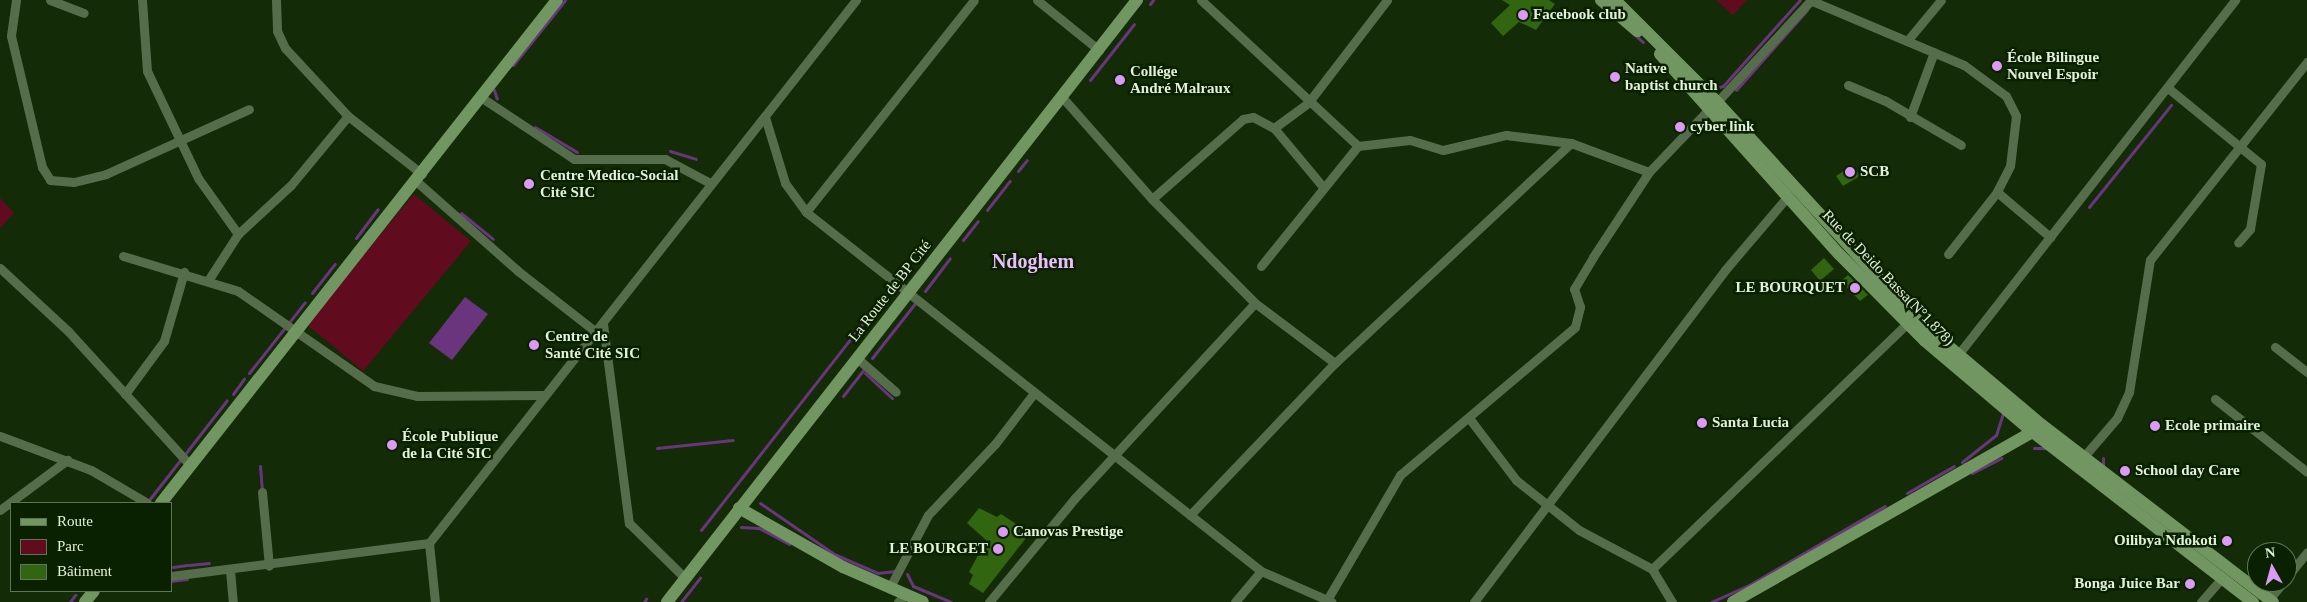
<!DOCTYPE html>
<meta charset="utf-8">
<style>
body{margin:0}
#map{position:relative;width:2307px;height:602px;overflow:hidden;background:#132b06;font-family:"Times New Roman",serif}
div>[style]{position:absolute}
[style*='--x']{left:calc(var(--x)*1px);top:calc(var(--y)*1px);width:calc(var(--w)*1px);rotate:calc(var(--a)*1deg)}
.green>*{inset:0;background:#610c1e}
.water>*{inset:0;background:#6a357d}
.stream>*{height:3px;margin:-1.5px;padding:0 1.5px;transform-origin:1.5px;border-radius:1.5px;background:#6a357d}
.building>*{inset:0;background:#326510}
.street>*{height:9px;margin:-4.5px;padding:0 4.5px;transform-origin:4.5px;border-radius:4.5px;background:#566d4c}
.secondary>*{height:12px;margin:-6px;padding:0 6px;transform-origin:6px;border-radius:6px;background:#729661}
.dots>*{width:14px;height:14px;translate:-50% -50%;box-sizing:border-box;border:2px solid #0a2100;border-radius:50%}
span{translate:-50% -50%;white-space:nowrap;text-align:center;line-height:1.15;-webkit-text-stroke:5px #0a2100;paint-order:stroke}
.poi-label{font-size:15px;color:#e2f1db;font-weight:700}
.left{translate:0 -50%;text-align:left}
.right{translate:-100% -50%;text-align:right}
.street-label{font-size:15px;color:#e2f1db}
.district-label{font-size:20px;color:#edbeff;font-weight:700}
.legend{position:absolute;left:10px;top:502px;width:162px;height:90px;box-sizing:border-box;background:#0a2100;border:1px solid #607458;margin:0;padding:6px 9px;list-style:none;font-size:15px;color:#e2f1db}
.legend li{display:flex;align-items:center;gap:10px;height:25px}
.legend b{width:25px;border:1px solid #607458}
.north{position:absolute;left:2247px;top:542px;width:50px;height:50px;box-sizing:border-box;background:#0a2100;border:1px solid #607458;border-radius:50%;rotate:353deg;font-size:14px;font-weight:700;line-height:20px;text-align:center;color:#e2f1db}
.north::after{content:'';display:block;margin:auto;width:18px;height:22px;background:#dc99f5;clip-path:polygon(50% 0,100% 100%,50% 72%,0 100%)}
</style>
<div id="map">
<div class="green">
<div style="clip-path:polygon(1716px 0,1747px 0,1733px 15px)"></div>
<div style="clip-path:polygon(414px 194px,471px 241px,363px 371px,306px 324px)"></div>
<div style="clip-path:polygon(0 198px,14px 213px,0 228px)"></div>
</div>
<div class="water">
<div style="clip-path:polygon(465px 297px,488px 314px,452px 360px,429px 343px)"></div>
</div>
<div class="stream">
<div style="--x:1150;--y:4;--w:5;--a:-53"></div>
<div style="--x:1634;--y:34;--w:12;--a:42"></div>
<div style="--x:513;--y:65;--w:83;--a:-51.3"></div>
<div style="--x:1090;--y:80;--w:71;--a:-51.8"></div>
<div style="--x:1712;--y:89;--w:11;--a:-15"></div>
<div style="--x:1723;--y:86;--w:115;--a:-48.2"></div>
<div style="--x:494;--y:90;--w:9;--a:72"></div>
<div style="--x:1736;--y:90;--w:107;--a:-48.4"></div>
<div style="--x:535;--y:127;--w:49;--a:30.8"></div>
<div style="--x:670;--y:151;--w:27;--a:17"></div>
<div style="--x:1018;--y:171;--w:14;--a:-51"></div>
<div style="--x:2089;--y:207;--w:131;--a:-51.2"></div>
<div style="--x:987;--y:210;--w:37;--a:-52"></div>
<div style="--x:461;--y:213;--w:41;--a:39.1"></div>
<div style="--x:356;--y:238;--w:36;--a:-53"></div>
<div style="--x:963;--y:240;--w:24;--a:-52"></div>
<div style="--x:925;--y:291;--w:41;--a:-52.9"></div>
<div style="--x:312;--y:293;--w:37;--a:-52"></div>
<div style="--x:873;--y:311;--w:34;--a:-52"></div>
<div style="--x:872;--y:358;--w:71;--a:-51.8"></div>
<div style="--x:249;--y:373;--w:90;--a:-51.7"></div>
<div style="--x:865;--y:373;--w:37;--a:43"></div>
<div style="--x:233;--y:394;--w:19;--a:-54"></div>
<div style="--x:843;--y:396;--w:37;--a:-52"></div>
<div style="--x:657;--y:448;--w:76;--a:-6"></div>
<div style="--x:2034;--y:448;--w:12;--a:0"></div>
<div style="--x:185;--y:454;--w:68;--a:-52.1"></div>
<div style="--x:1962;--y:462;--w:43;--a:-38.5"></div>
<div style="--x:1996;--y:435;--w:22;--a:-72"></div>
<div style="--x:260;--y:466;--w:11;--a:85"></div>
<div style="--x:2103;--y:467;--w:9;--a:-90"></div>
<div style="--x:1972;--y:473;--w:33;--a:-27"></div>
<div style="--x:261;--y:479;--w:11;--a:85"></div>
<div style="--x:1907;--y:493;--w:54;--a:-29.9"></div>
<div style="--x:149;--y:500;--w:52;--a:-52"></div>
<div style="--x:760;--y:503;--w:90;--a:34.6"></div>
<div style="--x:834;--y:554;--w:48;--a:23.4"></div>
<div style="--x:878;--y:573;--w:17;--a:-7"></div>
<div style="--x:741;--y:527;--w:18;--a:3"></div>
<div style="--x:759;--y:528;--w:34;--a:28"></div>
<div style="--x:701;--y:530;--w:274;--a:-52"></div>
<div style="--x:189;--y:565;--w:20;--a:-6"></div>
<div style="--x:173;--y:567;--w:14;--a:-8"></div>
<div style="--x:907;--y:574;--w:13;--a:63"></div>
<div style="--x:913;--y:586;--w:41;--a:22.8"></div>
<div style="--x:171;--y:581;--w:16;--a:-7"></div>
<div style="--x:70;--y:602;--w:9;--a:-54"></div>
<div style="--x:644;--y:602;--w:4;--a:-56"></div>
<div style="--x:681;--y:602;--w:31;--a:-52"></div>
<div style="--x:1711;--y:602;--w:42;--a:-24.1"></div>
<div style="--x:1749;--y:585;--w:157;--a:-30.2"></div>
</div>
<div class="building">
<div style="clip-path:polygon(1502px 0,1549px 0,1555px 4px,1536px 30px,1519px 22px,1503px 36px,1491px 23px,1510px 5px)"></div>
<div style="clip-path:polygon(1853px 165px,1860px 176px,1843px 186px,1836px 176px)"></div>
<div style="clip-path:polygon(1824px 258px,1834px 269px,1820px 281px,1811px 270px)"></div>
<div style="clip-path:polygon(1848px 275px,1868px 295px,1860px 301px,1841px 281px)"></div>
<div style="clip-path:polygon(979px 508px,997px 517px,1001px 514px,1030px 533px,983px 593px,969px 584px,973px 575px,969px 572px,986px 540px,967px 523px)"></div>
</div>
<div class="street">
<div style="--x:16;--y:0;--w:36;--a:98"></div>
<div style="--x:11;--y:36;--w:135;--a:76.7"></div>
<div style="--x:42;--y:167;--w:15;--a:58"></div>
<div style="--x:50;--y:180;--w:24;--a:5"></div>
<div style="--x:74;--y:182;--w:33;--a:-14"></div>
<div style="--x:106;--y:174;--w:157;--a:-24.4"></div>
<div style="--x:50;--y:0;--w:36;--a:21"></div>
<div style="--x:142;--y:0;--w:71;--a:86"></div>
<div style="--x:147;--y:71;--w:119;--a:64.5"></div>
<div style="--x:198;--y:178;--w:69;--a:54.5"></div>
<div style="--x:276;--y:0;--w:31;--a:88"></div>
<div style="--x:277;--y:31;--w:19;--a:65"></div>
<div style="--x:285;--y:48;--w:93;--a:47.2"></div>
<div style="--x:348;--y:116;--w:94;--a:38.1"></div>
<div style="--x:1037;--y:0;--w:80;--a:38.9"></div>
<div style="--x:1201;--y:0;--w:214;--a:42.9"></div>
<div style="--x:1810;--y:0;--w:167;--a:22.9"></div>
<div style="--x:1964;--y:65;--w:52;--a:36.4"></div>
<div style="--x:2006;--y:96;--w:22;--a:63"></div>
<div style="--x:2016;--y:116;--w:50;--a:96.8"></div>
<div style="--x:2010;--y:166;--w:29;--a:117"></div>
<div style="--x:1997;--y:192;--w:79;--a:128.3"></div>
<div style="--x:1907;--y:41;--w:53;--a:-50.3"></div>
<div style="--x:1848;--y:85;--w:39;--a:23"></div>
<div style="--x:1884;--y:100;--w:89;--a:30.3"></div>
<div style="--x:2168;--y:88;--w:120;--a:39.3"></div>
<div style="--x:2261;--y:164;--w:66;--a:99.6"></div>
<div style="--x:2250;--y:229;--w:18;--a:131"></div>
<div style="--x:1062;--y:97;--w:136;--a:48.6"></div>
<div style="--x:1152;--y:199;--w:146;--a:45.3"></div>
<div style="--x:1255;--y:303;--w:100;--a:36.9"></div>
<div style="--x:482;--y:98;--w:110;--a:33.5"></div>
<div style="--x:574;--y:159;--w:91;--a:0"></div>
<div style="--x:665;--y:159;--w:51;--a:28.1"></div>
<div style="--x:1717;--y:102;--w:139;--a:-47.3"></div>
<div style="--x:765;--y:117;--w:69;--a:73.1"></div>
<div style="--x:785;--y:183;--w:36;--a:54"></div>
<div style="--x:806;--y:212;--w:580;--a:38.27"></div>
<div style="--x:1261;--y:571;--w:77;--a:23.6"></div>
<div style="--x:1910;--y:117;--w:69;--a:-69.7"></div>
<div style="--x:1274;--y:128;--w:42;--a:-36.3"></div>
<div style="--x:1308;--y:103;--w:130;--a:-52.5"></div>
<div style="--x:416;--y:181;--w:136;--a:41.4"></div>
<div style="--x:518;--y:271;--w:99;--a:38"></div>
<div style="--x:1997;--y:192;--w:70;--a:40.3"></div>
<div style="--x:1152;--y:199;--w:121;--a:-41.3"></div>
<div style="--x:1243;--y:119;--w:10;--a:-11"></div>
<div style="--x:1253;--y:117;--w:24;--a:28"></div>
<div style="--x:1274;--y:128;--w:77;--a:50.3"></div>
<div style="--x:806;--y:212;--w:270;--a:-51.6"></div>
<div style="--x:123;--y:256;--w:120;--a:16.9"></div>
<div style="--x:238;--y:291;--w:166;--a:34.9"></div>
<div style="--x:374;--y:386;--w:44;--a:13.1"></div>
<div style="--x:417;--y:396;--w:128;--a:-0.4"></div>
<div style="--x:1261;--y:266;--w:154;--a:-51.1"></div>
<div style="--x:1358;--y:146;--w:52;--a:-6.6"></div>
<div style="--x:1410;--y:140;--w:34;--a:17"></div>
<div style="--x:1443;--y:150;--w:65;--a:-13.4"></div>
<div style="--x:1506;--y:135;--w:65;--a:7"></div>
<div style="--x:1571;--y:143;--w:83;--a:20.4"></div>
<div style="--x:0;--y:268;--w:93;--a:42.8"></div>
<div style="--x:68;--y:331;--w:181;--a:47.7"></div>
<div style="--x:209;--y:279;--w:54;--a:-57.2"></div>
<div style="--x:238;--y:234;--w:72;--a:-42.8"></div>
<div style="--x:291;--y:185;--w:89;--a:-50.4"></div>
<div style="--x:603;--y:324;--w:201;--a:82.6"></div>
<div style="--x:629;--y:523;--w:78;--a:44.5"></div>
<div style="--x:2275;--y:347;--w:41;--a:38"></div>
<div style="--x:1957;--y:356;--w:452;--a:-52"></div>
<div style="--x:858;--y:359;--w:50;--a:41"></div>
<div style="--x:125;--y:394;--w:66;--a:-53.7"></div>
<div style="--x:164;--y:341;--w:72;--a:-73.8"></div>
<div style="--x:2215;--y:399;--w:117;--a:38.4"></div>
<div style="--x:1469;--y:418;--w:78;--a:52.8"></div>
<div style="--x:1516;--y:480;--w:80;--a:38.4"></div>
<div style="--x:1579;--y:530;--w:83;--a:28.1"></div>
<div style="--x:1652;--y:569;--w:39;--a:59"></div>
<div style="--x:0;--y:436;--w:97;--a:20.5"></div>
<div style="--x:91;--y:470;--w:65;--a:30.5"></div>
<div style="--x:2080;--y:461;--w:57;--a:-49.3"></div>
<div style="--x:2117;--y:418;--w:29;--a:-65"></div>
<div style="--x:2129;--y:392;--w:134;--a:-81"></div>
<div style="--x:2150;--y:260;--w:253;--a:-51.6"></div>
<div style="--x:262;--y:492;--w:74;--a:84.6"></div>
<div style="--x:0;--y:510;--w:84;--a:-36.7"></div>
<div style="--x:1190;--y:515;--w:210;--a:-46.4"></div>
<div style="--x:1335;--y:363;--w:323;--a:-43"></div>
<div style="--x:429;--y:543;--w:59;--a:84.2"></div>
<div style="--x:1652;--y:569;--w:354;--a:-43.9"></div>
<div style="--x:230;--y:570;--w:32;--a:85"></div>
<div style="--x:171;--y:576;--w:260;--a:-7.3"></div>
<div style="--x:429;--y:543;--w:691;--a:-51.82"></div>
<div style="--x:2287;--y:577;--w:32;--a:-51"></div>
<div style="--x:890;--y:587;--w:81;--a:-62.2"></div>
<div style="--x:928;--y:515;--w:98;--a:-46.7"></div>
<div style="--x:995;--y:444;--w:64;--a:-52.6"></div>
<div style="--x:1327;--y:600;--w:145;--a:-59.7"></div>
<div style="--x:1400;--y:475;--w:229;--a:-40.2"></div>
<div style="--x:1575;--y:327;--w:21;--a:-76"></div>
<div style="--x:1580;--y:307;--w:19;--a:-108"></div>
<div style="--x:1574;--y:289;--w:37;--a:-59"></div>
<div style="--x:1593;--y:257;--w:102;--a:-56.6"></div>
<div style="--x:1649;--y:172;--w:88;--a:-46.4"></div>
<div style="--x:898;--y:602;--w:10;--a:-45"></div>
<div style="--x:989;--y:602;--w:135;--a:-50.4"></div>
<div style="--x:1075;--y:498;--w:265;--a:-47.3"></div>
<div style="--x:1235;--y:602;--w:40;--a:-50"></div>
<div style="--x:1474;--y:602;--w:416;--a:-52.9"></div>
<div style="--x:1725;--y:270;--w:97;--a:-49.6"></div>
<div style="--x:2201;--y:602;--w:32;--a:-49"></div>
<div style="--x:2267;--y:602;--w:26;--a:-51"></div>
</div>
<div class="secondary">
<div style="--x:1601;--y:0;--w:48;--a:40.7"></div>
<div style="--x:1615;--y:0;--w:144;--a:45"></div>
<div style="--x:1717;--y:102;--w:292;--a:47.5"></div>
<div style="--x:1914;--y:317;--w:167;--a:40.2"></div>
<div style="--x:2042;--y:425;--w:291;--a:37.5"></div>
<div style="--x:1660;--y:54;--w:268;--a:48.2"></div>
<div style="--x:1839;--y:254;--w:122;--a:45.3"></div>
<div style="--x:1925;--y:341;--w:143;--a:40.2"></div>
<div style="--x:2034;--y:433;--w:277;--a:37.7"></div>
<div style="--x:161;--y:503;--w:640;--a:-51.79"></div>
<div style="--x:739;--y:508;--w:120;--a:29.6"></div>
<div style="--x:843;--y:567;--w:87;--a:23.6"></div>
<div style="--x:85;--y:602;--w:14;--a:-51"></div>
<div style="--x:667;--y:602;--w:764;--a:-52.02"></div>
<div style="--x:1733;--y:602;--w:352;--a:-29.6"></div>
</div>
<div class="dots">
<div style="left:1523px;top:15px;background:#dc99f5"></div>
<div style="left:1997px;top:66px;background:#dc99f5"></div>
<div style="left:1615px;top:77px;background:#dc99f5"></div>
<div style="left:1120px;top:80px;background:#dc99f5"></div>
<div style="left:1680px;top:127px;background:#dc99f5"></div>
<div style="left:1850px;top:172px;background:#dc99f5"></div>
<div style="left:529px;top:184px;background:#dc99f5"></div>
<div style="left:1855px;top:288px;background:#dc99f5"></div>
<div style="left:534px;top:345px;background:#dc99f5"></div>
<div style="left:1702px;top:423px;background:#dc99f5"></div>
<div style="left:2155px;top:426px;background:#dc99f5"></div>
<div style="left:392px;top:445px;background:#dc99f5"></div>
<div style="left:2125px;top:471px;background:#dc99f5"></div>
<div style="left:1003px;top:532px;background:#dc99f5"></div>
<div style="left:2227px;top:541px;background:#dc99f5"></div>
<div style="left:998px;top:549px;background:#dc99f5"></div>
<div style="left:2190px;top:584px;background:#dc99f5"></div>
</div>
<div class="poi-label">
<span class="left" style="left:1533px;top:15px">Facebook club</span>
<span class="left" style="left:2007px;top:66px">École Bilingue<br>Nouvel Espoir</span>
<span class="left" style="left:1625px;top:77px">Native<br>baptist church</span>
<span class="left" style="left:1130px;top:80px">Collége<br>André Malraux</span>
<span class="left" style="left:1690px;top:127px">cyber link</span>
<span class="left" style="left:1860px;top:172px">SCB</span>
<span class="left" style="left:540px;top:184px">Centre Medico-Social<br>Cité SIC</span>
<span class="right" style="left:1845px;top:288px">LE BOURQUET</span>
<span class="left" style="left:545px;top:345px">Centre de<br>Santé Cité SIC</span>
<span class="left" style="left:1712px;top:423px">Santa Lucia</span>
<span class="left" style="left:2165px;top:426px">Ecole primaire</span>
<span class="left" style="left:402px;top:445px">École Publique<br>de la Cité SIC</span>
<span class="left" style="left:2135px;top:471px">School day Care</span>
<span class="left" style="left:1013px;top:532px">Canovas Prestige</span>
<span class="right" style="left:2217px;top:541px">Oilibya Ndokoti</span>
<span class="right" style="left:988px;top:549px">LE BOURGET</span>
<span class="right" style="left:2180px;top:584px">Bonga Juice Bar</span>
</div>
<div class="street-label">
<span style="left:1888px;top:278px;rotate:46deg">Rue de Deido Bassa(N°1.878)</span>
<span style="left:890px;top:291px;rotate:-52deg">La Route de BP Cité</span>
</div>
<div class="district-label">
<span style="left:1033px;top:261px">Ndoghem</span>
</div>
<ul class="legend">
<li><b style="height:6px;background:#729661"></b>Route</li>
<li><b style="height:14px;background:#610c1e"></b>Parc</li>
<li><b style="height:14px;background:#326510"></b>Bâtiment</li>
</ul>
<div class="north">N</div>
</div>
